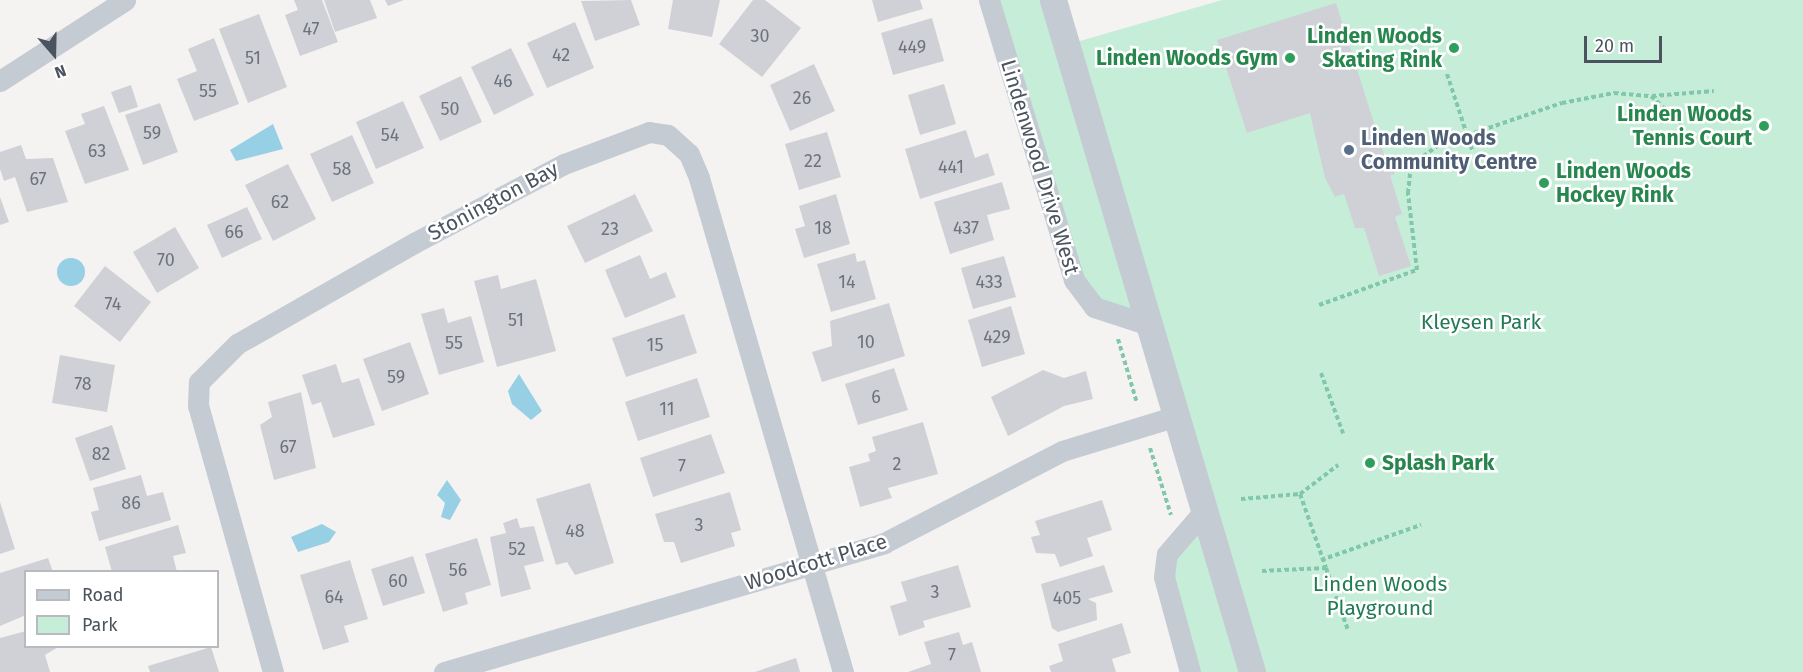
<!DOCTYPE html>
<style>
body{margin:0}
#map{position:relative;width:1803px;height:672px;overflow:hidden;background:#f4f3f2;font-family:"Fira Sans",sans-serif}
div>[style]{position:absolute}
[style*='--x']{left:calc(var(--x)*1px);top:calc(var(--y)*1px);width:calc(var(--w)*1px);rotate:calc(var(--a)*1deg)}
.green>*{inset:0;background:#c6edd8}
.water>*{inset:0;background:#97cfe5}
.round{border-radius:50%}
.building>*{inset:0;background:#d0d1d6}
.path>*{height:4px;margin-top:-2px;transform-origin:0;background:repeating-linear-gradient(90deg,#81c8aa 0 4.5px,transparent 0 7.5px)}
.minor>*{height:21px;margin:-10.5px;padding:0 10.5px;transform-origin:10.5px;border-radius:10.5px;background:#c5cbd2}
.tertiary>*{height:27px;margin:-13.5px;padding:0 13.5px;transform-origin:13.5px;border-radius:13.5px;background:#c5cbd2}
.dots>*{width:16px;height:16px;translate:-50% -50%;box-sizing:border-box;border:3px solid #fff;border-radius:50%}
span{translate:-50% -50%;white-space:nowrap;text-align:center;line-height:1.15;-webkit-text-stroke:5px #fff;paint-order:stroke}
.number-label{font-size:18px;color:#6c737c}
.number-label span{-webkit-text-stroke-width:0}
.leisure-label{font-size:21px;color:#27864d;font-weight:700}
.right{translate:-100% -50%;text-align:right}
.left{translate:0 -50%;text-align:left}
.service-label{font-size:21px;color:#4e5e75;font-weight:700}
.street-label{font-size:21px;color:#4b545e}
.park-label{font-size:21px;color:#217b54}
.legend{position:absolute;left:24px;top:570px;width:195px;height:78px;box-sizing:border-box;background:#fff;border:2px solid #b7bbbf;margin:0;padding:8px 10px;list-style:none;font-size:18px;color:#4b545e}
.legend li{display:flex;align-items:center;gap:12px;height:30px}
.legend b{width:30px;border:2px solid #b7bbbf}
.north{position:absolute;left:24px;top:24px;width:60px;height:60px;-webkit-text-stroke:4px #fff;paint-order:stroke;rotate:160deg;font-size:16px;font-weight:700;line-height:24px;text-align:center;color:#4b545e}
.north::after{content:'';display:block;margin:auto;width:21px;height:27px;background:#4b545e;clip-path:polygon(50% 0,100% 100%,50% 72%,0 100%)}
.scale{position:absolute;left:1584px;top:36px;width:78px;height:27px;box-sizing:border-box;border:3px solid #4b545e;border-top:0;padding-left:8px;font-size:18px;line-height:21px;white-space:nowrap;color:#4b545e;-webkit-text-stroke:4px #fff;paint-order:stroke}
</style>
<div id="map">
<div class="green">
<div style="clip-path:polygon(989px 0,1053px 0,1066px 45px,1222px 0,1803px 0,1803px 672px,1190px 672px,1164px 577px,1205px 510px,1149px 325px,1094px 307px)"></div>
</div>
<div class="water">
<div style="clip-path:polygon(273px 124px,283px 149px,236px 161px,230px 150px)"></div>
<div class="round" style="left:57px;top:258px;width:28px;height:28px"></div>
<div style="clip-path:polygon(519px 374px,542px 411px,531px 420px,512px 404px,508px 391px)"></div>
<div style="clip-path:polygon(447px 480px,461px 500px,450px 520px,441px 517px,445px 503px,437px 495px)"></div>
<div style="clip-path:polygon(322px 524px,336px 532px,329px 542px,298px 552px,291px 537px)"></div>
</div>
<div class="building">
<div style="clip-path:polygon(294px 0,322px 0,338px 42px,300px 56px,285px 15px,298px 10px)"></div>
<div style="clip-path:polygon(324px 0,370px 0,377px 18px,335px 32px)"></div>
<div style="clip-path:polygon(385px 0,404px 0,388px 6px)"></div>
<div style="clip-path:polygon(631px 0,640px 25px,595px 41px,581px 1px)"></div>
<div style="clip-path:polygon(673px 0,720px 0,712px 37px,668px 29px)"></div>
<div style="clip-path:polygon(753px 0,765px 0,801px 28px,762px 77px,719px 44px)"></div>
<div style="clip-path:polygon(872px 0,920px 0,923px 9px,878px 22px)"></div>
<div style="clip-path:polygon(1336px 3px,1386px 161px,1390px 160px,1395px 174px,1390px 175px,1402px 214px,1395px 217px,1411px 266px,1379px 276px,1364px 228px,1355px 228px,1344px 194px,1335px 197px,1325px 178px,1310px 113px,1247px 133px,1217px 40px)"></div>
<div style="clip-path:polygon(259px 14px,287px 87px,248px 103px,219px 29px)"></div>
<div style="clip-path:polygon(932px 18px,944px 61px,893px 75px,881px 33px)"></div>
<div style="clip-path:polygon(575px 22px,594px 68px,547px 88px,527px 43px)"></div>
<div style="clip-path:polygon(214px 38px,239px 104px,194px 121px,177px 79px,197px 71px,188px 49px)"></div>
<div style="clip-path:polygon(511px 48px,534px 95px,494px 115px,471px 67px)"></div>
<div style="clip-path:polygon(814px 64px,835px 111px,790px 131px,770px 85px)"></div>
<div style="clip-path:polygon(461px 76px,482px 122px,440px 141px,419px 96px)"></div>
<div style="clip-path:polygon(944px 84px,956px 124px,920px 135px,908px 95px)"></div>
<div style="clip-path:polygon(131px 85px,138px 107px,119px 113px,111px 92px)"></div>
<div style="clip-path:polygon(403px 101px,424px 148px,376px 169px,356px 122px)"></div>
<div style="clip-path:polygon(160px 103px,178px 152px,143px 165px,125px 115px)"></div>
<div style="clip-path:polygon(104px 106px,129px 170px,85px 184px,65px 131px,85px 124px,81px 114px)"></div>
<div style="clip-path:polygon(966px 130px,975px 158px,988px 153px,995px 175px,920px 199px,905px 149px)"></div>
<div style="clip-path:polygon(827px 132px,841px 177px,799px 190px,785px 144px)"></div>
<div style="clip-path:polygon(352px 135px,374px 183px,332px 202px,310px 154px)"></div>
<div style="clip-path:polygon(21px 145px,26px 159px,53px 158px,68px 202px,27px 212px,15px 177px,4px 181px,0 169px,0 152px)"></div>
<div style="clip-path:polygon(288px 164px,316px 219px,273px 241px,245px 185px)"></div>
<div style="clip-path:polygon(1002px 182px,1010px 209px,987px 215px,994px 240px,950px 254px,934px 202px)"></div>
<div style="clip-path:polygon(635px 194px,653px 231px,585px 263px,567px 226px)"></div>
<div style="clip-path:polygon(836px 194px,850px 244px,804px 258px,795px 229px,805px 226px,799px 206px)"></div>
<div style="clip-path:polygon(0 197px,9px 222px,0 225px)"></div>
<div style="clip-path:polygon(247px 207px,262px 239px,222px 258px,207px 225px)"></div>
<div style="clip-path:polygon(175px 227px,199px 268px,157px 293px,133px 252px)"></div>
<div style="clip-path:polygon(855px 253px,857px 262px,865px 260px,876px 299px,831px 312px,817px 264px)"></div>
<div style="clip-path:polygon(640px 255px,650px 279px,666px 272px,676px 297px,625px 318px,605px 270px)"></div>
<div style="clip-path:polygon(1004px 256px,1016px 297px,973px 309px,961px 268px)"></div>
<div style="clip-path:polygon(105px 266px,151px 302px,120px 342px,74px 306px)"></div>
<div style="clip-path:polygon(498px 275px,501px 289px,536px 279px,556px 351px,497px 367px,474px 281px)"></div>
<div style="clip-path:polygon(889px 303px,905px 356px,822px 382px,812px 352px,832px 346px,830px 321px)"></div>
<div style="clip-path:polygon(1011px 306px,1025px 354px,982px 367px,968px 320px)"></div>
<div style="clip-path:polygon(444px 308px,448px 323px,471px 316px,484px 362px,439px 375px,421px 314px)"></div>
<div style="clip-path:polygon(684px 314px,697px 353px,626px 377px,612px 338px)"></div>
<div style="clip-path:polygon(410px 342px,429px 394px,382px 411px,363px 359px)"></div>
<div style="clip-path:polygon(60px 355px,115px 365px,107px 412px,52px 403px)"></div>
<div style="clip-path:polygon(336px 364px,342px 383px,359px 378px,375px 425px,333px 438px,321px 402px,312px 405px,302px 375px)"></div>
<div style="clip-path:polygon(894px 368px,908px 410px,858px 425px,845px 384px)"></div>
<div style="clip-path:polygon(1043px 370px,1064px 378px,1086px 371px,1093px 399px,1064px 406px,1008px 436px,991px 397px)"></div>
<div style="clip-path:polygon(697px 378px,710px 417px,638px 441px,625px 402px)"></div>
<div style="clip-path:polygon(301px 392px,316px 468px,274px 480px,260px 425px,272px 417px,268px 402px)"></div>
<div style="clip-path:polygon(923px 422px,938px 474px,888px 488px,892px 498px,860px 507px,849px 467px,870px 461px,868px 454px,876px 451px,872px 437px)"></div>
<div style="clip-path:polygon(112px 425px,126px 469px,90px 481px,75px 438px)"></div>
<div style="clip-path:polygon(711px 434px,725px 473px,653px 497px,640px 458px)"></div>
<div style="clip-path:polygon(141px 475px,147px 496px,163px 492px,171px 520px,99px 541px,91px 512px,99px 510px,93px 488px)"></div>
<div style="clip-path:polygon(590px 483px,614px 563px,575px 575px,567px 562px,556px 565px,536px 499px)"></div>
<div style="clip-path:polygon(730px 492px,741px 530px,731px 533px,735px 546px,681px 563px,674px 542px,664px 542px,655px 514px)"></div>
<div style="clip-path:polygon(1102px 500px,1112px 530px,1087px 538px,1093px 556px,1060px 567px,1055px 554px,1036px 553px,1031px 537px,1040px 535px,1035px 521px)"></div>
<div style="clip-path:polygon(0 502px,15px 549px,0 554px)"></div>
<div style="clip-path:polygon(517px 518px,520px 528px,534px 526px,544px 561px,524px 566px,531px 589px,501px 597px,490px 537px,506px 533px,503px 523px)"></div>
<div style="clip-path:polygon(178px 525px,186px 553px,173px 556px,177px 572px,112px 572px,105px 547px)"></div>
<div style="clip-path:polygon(477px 538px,491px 585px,465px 593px,468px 604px,443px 612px,425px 554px)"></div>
<div style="clip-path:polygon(413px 556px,425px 593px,383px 606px,371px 569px)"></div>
<div style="clip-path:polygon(48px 558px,53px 572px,26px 572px,26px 615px,0 626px,0 573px)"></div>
<div style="clip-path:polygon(350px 560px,368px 619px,344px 626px,349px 642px,323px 650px,300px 575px)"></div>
<div style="clip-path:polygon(958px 565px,971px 607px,923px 621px,925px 627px,899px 636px,890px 606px,907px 601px,901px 582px)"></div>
<div style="clip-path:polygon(1104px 565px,1113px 592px,1088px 599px,1096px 603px,1097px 620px,1058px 632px,1052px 628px,1041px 584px)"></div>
<div style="clip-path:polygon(1122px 623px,1131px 653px,1112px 659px,1116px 672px,1051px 672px,1049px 666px,1063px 661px,1058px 644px)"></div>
<div style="clip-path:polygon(26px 631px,26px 646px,60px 646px,45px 655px,50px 672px,0 672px,0 638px)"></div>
<div style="clip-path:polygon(959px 632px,963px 645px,972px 642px,981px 672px,908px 672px,931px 664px,924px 642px)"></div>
<div style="clip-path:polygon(211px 647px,219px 672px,150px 672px,148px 666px)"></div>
<div style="clip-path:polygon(796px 658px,800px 672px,755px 672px)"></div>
</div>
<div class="path">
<div style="--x:1447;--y:74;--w:80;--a:71.8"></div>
<div style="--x:1652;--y:96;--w:62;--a:-4.6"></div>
<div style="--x:1319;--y:305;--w:104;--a:-19.7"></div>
<div style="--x:1417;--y:270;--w:78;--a:-96.7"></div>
<div style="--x:1408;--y:193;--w:28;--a:-84"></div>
<div style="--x:1411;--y:165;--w:34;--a:-36"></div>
<div style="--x:1439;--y:145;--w:130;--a:-18.9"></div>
<div style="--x:1562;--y:103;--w:53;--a:-10.9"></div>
<div style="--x:1614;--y:93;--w:37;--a:5"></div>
<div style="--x:1651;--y:96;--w:42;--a:42.1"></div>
<div style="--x:1118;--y:339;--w:67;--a:73.5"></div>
<div style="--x:1321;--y:373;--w:67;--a:69.9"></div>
<div style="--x:1150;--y:448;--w:70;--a:72.6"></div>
<div style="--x:1300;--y:494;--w:78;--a:70.6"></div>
<div style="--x:1241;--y:499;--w:59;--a:-4.8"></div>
<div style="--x:1300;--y:494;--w:48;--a:-37.3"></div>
<div style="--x:1321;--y:560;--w:106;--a:-19.3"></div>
<div style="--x:1262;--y:571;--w:64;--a:-2.7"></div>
<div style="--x:1326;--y:568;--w:66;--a:70.5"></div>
</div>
<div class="minor">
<div style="--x:989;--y:0;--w:293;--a:73.1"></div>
<div style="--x:1074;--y:280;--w:34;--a:53"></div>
<div style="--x:1094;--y:307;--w:58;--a:18.1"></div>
<div style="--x:0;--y:81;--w:149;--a:-32.9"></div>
<div style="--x:273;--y:672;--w:276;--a:-105.7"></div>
<div style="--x:198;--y:406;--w:24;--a:-88"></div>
<div style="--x:199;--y:382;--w:54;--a:-45"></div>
<div style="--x:237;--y:344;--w:204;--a:-29.7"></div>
<div style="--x:414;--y:243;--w:170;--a:-27.8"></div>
<div style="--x:564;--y:164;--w:91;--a:-20.6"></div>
<div style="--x:649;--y:132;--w:19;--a:9"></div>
<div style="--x:668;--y:135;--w:28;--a:42"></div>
<div style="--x:689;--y:154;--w:26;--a:67"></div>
<div style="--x:699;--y:178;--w:515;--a:73.75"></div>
<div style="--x:444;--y:672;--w:459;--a:-16.3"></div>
<div style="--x:884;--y:543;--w:200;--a:-27.3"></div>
<div style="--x:1062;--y:451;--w:116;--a:-17"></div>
<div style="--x:1190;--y:672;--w:98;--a:-105.3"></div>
<div style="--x:1164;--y:577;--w:23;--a:-83"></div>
<div style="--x:1167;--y:554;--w:58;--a:-49.2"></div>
</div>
<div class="tertiary">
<div style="--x:1053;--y:0;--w:701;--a:73.5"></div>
</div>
<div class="dots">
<div style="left:1454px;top:48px;background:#2e9e5b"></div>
<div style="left:1290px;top:58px;background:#2e9e5b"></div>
<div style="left:1764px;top:126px;background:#2e9e5b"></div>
<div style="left:1349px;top:150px;background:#5c6f8a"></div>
<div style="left:1544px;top:183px;background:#2e9e5b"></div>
<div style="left:1370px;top:463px;background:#2e9e5b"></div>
</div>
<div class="number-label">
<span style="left:311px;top:29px">47</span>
<span style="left:760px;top:36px">30</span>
<span style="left:912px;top:47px">449</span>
<span style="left:561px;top:55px">42</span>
<span style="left:253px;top:58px">51</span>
<span style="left:503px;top:81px">46</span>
<span style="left:208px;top:91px">55</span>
<span style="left:802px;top:98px">26</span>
<span style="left:450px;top:109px">50</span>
<span style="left:152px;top:133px">59</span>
<span style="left:390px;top:135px">54</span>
<span style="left:97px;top:151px">63</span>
<span style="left:813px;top:161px">22</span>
<span style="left:951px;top:167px">441</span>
<span style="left:342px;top:169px">58</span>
<span style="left:38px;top:179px">67</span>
<span style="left:280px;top:202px">62</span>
<span style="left:823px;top:228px">18</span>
<span style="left:966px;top:228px">437</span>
<span style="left:610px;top:229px">23</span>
<span style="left:234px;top:232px">66</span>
<span style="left:166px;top:260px">70</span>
<span style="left:847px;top:282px">14</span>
<span style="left:989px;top:282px">433</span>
<span style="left:113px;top:304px">74</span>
<span style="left:516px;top:320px">51</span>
<span style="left:997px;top:337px">429</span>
<span style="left:866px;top:342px">10</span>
<span style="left:454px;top:343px">55</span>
<span style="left:655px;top:345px">15</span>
<span style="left:396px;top:377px">59</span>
<span style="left:83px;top:384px">78</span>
<span style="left:876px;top:397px">6</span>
<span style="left:667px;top:409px">11</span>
<span style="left:288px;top:447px">67</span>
<span style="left:101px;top:454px">82</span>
<span style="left:897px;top:464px">2</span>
<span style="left:682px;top:466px">7</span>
<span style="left:131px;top:503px">86</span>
<span style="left:699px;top:525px">3</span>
<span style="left:575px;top:531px">48</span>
<span style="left:517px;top:549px">52</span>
<span style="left:458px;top:570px">56</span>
<span style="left:398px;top:581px">60</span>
<span style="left:935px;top:592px">3</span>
<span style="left:334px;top:597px">64</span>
<span style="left:1067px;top:598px">405</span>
<span style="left:952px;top:655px">7</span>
</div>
<div class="leisure-label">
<span class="right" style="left:1442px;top:48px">Linden Woods<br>Skating Rink</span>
<span class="right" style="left:1278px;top:58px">Linden Woods Gym</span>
<span class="right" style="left:1752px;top:126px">Linden Woods<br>Tennis Court</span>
<span class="left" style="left:1556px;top:183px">Linden Woods<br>Hockey Rink</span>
<span class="left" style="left:1382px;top:463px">Splash Park</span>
</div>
<div class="service-label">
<span class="left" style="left:1361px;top:150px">Linden Woods<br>Community Centre</span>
</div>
<div class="street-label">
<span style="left:1040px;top:167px;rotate:73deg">Lindenwood Drive West</span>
<span style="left:493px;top:201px;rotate:-28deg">Stonington Bay</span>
<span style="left:816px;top:562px;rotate:-17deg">Woodcott Place</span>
</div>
<div class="park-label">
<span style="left:1481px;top:322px">Kleysen Park</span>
<span style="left:1380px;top:596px">Linden Woods<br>Playground</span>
</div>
<ul class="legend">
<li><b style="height:8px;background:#c5cbd2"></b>Road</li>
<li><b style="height:16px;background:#c6edd8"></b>Park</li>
</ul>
<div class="north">N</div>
<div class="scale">20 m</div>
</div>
